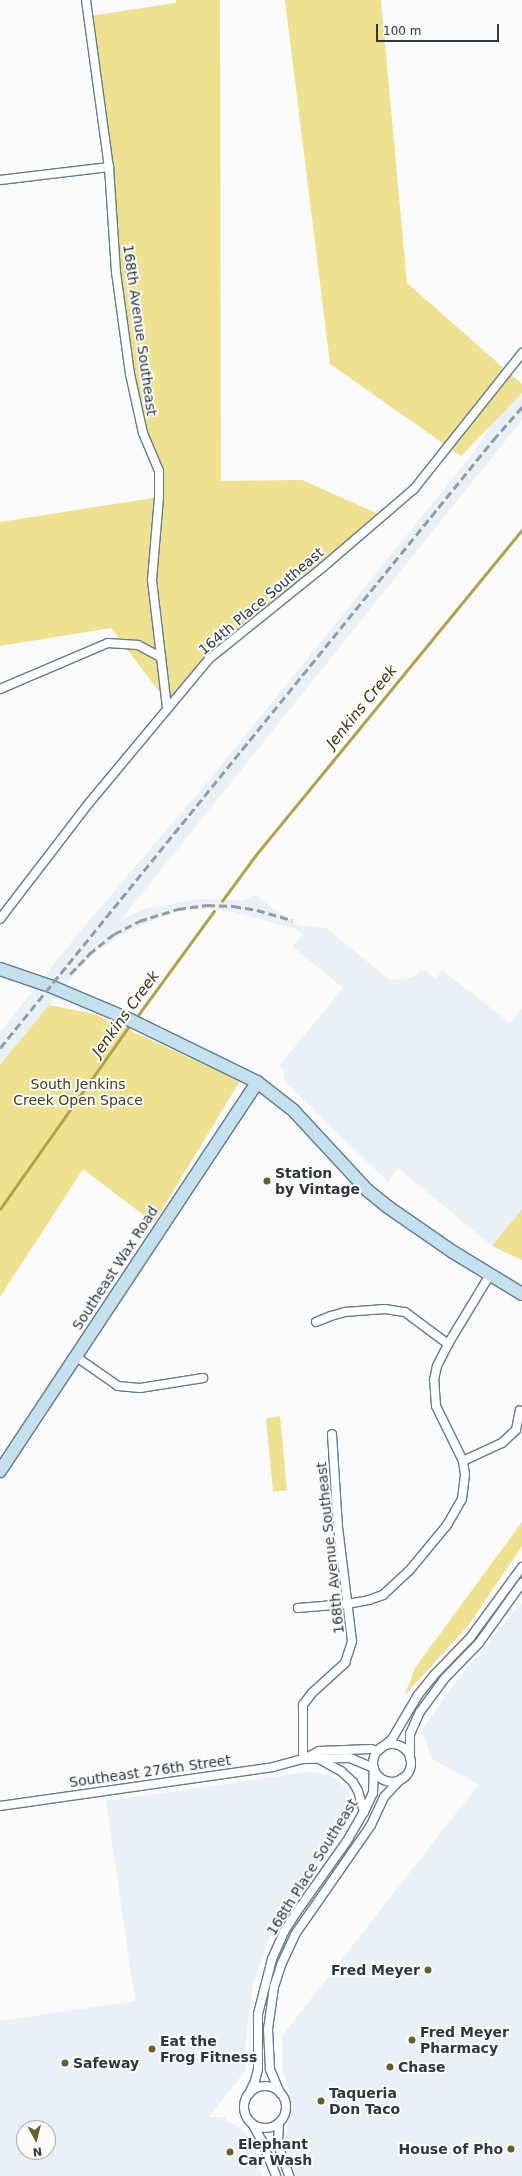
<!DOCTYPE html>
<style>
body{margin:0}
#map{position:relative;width:522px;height:2176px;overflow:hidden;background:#fbfbfb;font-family:"DejaVu Sans",sans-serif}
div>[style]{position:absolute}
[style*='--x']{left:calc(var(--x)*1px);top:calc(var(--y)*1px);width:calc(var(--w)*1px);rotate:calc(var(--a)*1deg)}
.built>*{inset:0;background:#eaf1f6}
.green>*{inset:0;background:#eee190}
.stream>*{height:2.5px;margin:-1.25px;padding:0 1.25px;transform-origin:1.25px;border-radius:1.25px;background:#b2a247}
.roads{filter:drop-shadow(1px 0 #607d8f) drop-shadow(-1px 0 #607d8f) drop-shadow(0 1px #607d8f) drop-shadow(0 -1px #607d8f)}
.street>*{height:8px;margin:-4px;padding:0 4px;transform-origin:4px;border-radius:4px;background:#fff}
.street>.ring{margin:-4px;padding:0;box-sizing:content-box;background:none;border:8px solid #fff;border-radius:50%}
.secondary>*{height:12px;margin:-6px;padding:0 6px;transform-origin:6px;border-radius:6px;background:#c5e0ee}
.rail>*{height:2.5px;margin-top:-1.25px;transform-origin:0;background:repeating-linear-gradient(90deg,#959ca0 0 8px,transparent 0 12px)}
.dots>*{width:11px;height:11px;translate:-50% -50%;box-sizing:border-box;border:2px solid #fbfbfb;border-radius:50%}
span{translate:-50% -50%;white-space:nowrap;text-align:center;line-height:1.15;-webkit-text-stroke:4px #fbfbfb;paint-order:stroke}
.street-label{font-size:14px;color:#2b3840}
.park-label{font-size:14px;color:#47411a}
.poi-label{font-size:14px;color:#2b3840;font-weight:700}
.left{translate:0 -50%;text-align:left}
.right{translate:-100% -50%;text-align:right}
.water-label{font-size:15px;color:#3a330b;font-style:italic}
.north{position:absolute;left:16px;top:2120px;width:40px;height:40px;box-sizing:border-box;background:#fbfbfb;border:1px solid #a8adb0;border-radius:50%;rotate:173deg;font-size:11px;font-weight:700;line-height:16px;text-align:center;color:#2b3840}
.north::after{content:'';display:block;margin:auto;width:14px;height:18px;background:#675e2b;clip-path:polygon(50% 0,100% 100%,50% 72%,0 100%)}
.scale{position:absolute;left:376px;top:24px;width:123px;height:18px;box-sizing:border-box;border:2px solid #2b3840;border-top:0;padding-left:5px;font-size:12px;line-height:14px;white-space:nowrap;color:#2b3840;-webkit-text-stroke:3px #fbfbfb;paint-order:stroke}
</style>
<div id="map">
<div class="built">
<div style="clip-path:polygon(522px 393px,522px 420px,120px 921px,144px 909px,198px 899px,244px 900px,254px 895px,299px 926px,326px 928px,390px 980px,413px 977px,422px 969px,436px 979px,442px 970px,510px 1023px,522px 1009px,522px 1209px,492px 1246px,398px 1168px,388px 1182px,284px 1081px,284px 1070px,279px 1066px,343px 988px,293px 947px,303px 934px,296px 929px,234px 912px,207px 909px,183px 910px,156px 919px,121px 935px,96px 952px,78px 970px,0 1065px,0 1032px,78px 934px,214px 774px,473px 453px,491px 425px)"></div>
<div style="clip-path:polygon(522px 1603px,522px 2176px,296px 2176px,284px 2144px,288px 2127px,289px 2092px,283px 2071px,282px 2036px,478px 1785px,431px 1758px,422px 1730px,457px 1680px)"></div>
<div style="clip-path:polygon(evenodd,308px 1772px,322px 1773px,334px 1777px,348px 1790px,352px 1803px,350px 1818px,270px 1936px,253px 1984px,245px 2046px,246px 2070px,209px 2117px,226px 2117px,226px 2121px,235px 2124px,242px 2129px,255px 2149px,259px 2169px,263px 2176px,0 2176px,0 2021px,135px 2001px,106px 1801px,308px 1772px,24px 2128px,48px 2128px,48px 2152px,24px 2152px,24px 2128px)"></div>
</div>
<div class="green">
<div style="clip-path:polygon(176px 0,220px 0,221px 481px,302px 480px,383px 516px,166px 701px,111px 628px,0 646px,0 522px,159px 497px,159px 471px,130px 374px,89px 16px,176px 3px)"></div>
<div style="clip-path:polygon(285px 0,381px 0,407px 283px,522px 384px,522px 393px,461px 456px,330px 364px)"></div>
<div style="clip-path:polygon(49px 1005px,94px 1014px,240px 1081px,154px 1223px,83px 1169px,0 1297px,0 1065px)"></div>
<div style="clip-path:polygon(522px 1209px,522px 1260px,492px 1246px)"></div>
<div style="clip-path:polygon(280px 1416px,287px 1490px,273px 1492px,266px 1419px)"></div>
<div style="clip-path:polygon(522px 1522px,522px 1546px,468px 1626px,405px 1695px,415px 1668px)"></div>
</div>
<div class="stream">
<div style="--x:222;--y:901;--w:56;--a:-53.7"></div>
<div style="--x:255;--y:856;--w:421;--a:-50.7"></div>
<div style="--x:136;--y:1018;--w:132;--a:-53.9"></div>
<div style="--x:0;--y:1209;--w:225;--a:-54.8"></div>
</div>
<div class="roads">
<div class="street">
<div style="--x:86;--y:0;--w:169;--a:82.2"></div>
<div style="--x:109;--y:167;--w:105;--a:86.2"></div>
<div style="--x:116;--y:272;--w:103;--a:82.2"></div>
<div style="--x:130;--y:374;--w:60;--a:77.6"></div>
<div style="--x:143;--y:433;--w:41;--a:67.2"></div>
<div style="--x:159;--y:471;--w:26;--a:90"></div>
<div style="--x:159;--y:497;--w:83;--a:94.8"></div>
<div style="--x:152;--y:580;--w:129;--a:83.3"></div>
<div style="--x:0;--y:180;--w:110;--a:-6.8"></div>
<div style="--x:0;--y:689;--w:117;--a:-23.1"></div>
<div style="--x:108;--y:643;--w:30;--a:4"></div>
<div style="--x:138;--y:645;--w:26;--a:28"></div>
<div style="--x:0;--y:919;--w:146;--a:-52.5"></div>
<div style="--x:89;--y:803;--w:187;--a:-50.2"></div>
<div style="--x:209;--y:659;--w:146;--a:-38.9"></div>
<div style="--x:323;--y:567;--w:120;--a:-40.6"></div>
<div style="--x:414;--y:489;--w:174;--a:-51.5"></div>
<div style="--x:316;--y:1322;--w:16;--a:-22"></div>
<div style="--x:331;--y:1316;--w:15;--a:-16"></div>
<div style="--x:345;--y:1312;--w:40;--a:-4.3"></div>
<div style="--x:385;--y:1309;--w:20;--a:9"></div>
<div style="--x:405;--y:1312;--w:54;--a:36.7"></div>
<div style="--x:75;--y:1356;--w:52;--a:34.9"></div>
<div style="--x:118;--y:1386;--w:22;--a:5"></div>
<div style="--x:140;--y:1388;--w:64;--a:-9"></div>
<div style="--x:463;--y:1461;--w:43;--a:-24.8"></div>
<div style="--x:502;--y:1443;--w:19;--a:-43"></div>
<div style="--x:516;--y:1430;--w:20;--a:-79"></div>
<div style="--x:298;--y:1608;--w:49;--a:-4.7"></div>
<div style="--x:347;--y:1604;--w:22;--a:-10"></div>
<div style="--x:369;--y:1600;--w:15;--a:-20"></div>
<div style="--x:383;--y:1595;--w:35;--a:-43"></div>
<div style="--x:409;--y:1571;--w:60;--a:-50.4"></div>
<div style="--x:447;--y:1525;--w:30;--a:-60"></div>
<div style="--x:462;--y:1499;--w:25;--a:-83"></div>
<div style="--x:465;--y:1474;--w:13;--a:-99"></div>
<div style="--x:463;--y:1461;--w:61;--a:-116.1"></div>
<div style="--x:436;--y:1406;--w:26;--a:-94"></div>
<div style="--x:434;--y:1380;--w:14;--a:-78"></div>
<div style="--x:437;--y:1366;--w:25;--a:-63"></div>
<div style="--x:448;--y:1344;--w:83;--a:-58.8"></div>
<div class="ring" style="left:373px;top:1744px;width:30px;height:30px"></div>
<div style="--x:379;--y:1750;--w:17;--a:-40"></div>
<div style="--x:392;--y:1739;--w:51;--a:-59.4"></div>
<div style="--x:418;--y:1695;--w:26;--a:-51"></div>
<div style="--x:434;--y:1675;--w:52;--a:-45.8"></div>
<div style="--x:470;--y:1638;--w:88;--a:-53.8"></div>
<div style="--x:410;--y:1758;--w:24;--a:-90"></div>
<div style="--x:410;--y:1734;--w:24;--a:-66"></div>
<div style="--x:420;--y:1712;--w:42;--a:-53.7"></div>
<div style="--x:445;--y:1678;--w:49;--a:-45.8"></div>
<div style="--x:479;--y:1643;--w:74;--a:-54.4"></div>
<div style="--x:303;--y:1759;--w:54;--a:-90"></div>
<div style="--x:303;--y:1705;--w:15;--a:-53"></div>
<div style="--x:312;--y:1693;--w:45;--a:-42.3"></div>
<div style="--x:345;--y:1663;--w:23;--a:-72"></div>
<div style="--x:352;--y:1641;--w:115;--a:-97"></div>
<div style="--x:338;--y:1527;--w:93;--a:-93.7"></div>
<div style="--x:304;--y:1759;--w:17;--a:-28"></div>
<div style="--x:319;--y:1751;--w:52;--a:-2.2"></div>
<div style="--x:371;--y:1749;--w:6;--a:18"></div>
<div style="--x:321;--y:1760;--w:23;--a:29"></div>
<div style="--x:341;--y:1771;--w:16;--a:43"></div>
<div style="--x:353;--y:1782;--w:10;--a:61"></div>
<div style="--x:358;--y:1791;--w:22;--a:74"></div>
<div style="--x:0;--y:1806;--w:276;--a:-8.1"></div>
<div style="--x:273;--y:1767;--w:31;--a:-15"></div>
<div style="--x:303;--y:1759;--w:47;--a:-1.2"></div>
<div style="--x:350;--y:1758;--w:26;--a:23"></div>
<div class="ring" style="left:244px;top:2086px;width:34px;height:34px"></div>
<div style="--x:280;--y:2093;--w:26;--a:-113"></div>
<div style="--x:270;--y:2069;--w:40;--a:-92.9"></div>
<div style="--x:268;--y:2029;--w:42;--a:-81.9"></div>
<div style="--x:274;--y:1987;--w:23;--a:-72"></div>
<div style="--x:281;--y:1965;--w:35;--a:-65"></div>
<div style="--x:296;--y:1933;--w:131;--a:-55.2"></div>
<div style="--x:371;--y:1825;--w:31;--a:-65"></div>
<div style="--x:384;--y:1797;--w:25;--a:-47"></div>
<div style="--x:249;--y:2094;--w:14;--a:-65"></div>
<div style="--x:255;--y:2081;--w:12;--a:-76"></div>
<div style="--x:258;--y:2069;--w:55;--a:-90"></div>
<div style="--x:258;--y:2014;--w:57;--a:-75.7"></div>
<div style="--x:272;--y:1959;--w:30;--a:-66"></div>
<div style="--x:284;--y:1932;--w:22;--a:-58"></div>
<div style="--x:296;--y:1913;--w:88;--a:-54.7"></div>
<div style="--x:347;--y:1841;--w:34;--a:-60"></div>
<div style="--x:364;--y:1812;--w:21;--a:-65"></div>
<div style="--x:373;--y:1793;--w:23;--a:-88"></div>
<div style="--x:279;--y:2123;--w:22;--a:93"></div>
<div style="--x:278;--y:2145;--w:33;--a:70"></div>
<div style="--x:253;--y:2125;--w:18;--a:61"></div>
<div style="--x:262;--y:2141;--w:38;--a:68"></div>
</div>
<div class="secondary">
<div style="--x:0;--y:969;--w:53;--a:18.8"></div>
<div style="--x:50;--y:986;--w:85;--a:22.9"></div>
<div style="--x:128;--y:1019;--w:144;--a:26"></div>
<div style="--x:257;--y:1082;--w:46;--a:37.9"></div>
<div style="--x:293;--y:1110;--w:109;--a:47.2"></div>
<div style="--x:367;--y:1190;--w:27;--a:39"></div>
<div style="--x:388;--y:1207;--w:79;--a:34.7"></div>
<div style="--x:453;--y:1252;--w:81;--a:31.3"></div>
<div style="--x:0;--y:1471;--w:466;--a:-56.5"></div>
</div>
</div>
<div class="rail">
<div style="--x:70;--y:974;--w:28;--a:-46"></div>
<div style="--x:89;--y:954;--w:32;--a:-39"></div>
<div style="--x:114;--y:934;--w:28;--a:-27"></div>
<div style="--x:139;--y:921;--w:41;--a:-17.1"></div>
<div style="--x:178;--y:909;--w:29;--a:-8"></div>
<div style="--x:207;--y:905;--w:26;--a:2"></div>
<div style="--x:233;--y:906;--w:24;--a:9"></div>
<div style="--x:257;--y:910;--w:37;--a:16"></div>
<div style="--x:0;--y:1048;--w:783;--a:-50.96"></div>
<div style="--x:493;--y:440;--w:44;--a:-48.7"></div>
</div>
<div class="dots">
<div style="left:267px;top:1181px;background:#675e2b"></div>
<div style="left:428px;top:1970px;background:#675e2b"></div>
<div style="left:412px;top:2040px;background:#675e2b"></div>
<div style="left:152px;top:2049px;background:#675e2b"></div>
<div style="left:65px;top:2063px;background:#675e2b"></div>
<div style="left:390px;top:2067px;background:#675e2b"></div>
<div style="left:321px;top:2101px;background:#675e2b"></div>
<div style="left:511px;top:2149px;background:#675e2b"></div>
<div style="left:230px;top:2152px;background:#675e2b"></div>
</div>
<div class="street-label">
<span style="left:140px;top:330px;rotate:82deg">168th Avenue Southeast</span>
<span style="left:261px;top:601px;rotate:-40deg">164th Place Southeast</span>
<span style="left:115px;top:1268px;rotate:-57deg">Southeast Wax Road</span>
<span style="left:330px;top:1548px;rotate:-96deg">168th Avenue Southeast</span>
<span style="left:150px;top:1771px;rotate:-8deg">Southeast 276th Street</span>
<span style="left:312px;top:1867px;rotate:-58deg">168th Place Southeast</span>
</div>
<div class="park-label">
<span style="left:78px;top:1092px">South Jenkins<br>Creek Open Space</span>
</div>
<div class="poi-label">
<span class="left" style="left:275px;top:1181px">Station<br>by Vintage</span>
<span class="right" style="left:420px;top:1970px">Fred Meyer</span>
<span class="left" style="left:420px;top:2040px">Fred Meyer<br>Pharmacy</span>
<span class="left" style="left:160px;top:2049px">Eat the<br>Frog Fitness</span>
<span class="left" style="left:73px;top:2063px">Safeway</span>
<span class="left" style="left:398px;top:2067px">Chase</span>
<span class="left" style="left:329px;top:2101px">Taqueria<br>Don Taco</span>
<span class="left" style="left:238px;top:2152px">Elephant<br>Car Wash</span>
<span class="right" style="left:503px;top:2149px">House of Pho</span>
</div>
<div class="water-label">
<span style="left:362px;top:707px;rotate:-51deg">Jenkins Creek</span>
<span style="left:126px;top:1014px;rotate:-54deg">Jenkins Creek</span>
</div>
<div class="north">N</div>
<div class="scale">100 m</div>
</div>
